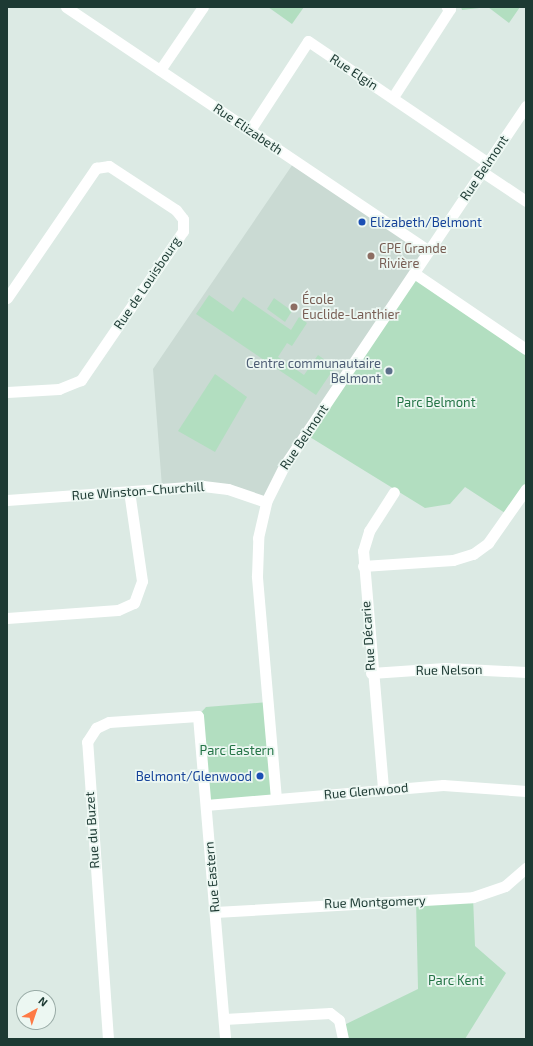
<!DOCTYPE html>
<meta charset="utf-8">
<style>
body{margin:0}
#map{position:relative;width:533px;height:1046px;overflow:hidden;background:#dceae4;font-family:"Exo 2",sans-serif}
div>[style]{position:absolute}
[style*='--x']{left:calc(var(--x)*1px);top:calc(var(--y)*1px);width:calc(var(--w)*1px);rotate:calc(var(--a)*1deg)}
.built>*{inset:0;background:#cadad3}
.green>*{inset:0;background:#b2dec0}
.minor>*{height:11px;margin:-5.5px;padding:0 5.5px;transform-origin:5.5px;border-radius:5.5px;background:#fff}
.dots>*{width:11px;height:11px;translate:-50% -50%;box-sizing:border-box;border:2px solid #ecf7f2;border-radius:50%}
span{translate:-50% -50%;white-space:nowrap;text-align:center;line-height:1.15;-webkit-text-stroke:3.5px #ecf7f2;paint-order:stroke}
.street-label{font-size:13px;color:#1d3a33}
.transit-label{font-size:13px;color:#164399}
.left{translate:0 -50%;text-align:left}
.right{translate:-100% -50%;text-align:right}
.education-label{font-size:13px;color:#785e54}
.service-label{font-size:13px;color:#4e5e75}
.park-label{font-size:13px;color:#247446}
.frame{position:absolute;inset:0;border:8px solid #1d3a33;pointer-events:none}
.north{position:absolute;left:16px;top:990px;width:40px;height:40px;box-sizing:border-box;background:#ecf7f2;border:1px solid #99aba6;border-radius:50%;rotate:40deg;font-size:11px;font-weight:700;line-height:16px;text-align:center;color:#1d3a33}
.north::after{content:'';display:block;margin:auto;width:14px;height:18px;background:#fe7a45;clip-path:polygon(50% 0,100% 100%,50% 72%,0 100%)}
</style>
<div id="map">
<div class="built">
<div style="clip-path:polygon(295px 161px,429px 251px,266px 502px,228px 489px,162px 487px,153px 369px)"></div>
</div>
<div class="green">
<div style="clip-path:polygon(268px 7px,304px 7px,292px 24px)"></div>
<div style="clip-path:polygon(461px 7px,520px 7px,509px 23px,488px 7px,462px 10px)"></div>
<div style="clip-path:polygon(414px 273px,526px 349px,526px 489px,508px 515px,465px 487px,450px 504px,425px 508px,305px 434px)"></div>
<div style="clip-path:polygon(209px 295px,233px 312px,243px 297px,291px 330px,299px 317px,307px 323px,292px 346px,287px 343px,278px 357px,304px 375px,318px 355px,335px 367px,316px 395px,196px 314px)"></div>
<div style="clip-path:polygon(274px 298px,292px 311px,285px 322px,267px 309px)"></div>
<div style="clip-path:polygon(215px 374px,247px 397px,215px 452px,178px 431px)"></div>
<div style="clip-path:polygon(268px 702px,276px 799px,206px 805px,198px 716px,206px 707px)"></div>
<div style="clip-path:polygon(473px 897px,475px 946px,506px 973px,465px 1039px,343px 1039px,342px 1026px,418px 989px,416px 900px)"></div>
</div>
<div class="minor">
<div style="--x:66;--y:7;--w:437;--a:33.9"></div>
<div style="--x:160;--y:70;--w:76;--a:-55.7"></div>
<div style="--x:393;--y:97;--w:105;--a:-57.1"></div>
<div style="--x:450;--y:9;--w:4;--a:-146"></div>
<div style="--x:250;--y:130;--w:106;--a:-56.9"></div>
<div style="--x:308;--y:41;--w:216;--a:34.1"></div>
<div style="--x:481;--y:171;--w:54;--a:33.7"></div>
<div style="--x:414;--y:273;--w:135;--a:34.2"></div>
<div style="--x:7;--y:298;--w:158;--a:-55.6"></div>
<div style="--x:96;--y:168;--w:13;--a:-9"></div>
<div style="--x:109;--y:166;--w:80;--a:33.3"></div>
<div style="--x:176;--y:210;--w:11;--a:52"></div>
<div style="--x:183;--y:219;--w:12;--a:90"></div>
<div style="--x:183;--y:231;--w:181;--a:124.4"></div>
<div style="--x:81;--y:380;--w:24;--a:158"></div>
<div style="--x:59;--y:389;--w:52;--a:176.7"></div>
<div style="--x:7;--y:500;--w:196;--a:-4.1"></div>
<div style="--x:203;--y:486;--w:25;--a:7"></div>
<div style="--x:228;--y:489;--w:40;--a:18.9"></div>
<div style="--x:363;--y:566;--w:90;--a:-3.8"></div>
<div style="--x:453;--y:560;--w:21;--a:-17"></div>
<div style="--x:473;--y:554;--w:19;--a:-36"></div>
<div style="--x:488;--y:543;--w:66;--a:-54.9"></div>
<div style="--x:7;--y:618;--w:111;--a:-4.1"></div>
<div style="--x:118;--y:610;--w:17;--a:-24"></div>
<div style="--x:134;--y:603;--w:23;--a:-70"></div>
<div style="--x:142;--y:581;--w:91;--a:-98.2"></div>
<div style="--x:371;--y:673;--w:74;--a:-3.9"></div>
<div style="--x:445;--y:668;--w:81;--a:2.8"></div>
<div style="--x:383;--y:788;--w:238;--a:-94.8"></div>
<div style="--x:363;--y:551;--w:21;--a:-73"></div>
<div style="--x:369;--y:531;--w:46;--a:-57.3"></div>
<div style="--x:276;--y:799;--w:224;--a:-94.9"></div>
<div style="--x:257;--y:576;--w:38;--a:-88"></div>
<div style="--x:258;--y:538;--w:37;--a:-77"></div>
<div style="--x:266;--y:502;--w:40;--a:-63.4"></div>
<div style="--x:284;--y:466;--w:434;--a:-56.1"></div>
<div style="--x:206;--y:805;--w:238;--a:-4.8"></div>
<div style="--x:443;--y:785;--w:83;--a:4.1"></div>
<div style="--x:215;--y:912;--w:258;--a:-3.3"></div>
<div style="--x:473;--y:897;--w:34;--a:-19"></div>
<div style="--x:505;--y:886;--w:28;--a:-41"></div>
<div style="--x:224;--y:1019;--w:106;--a:-3.2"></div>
<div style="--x:330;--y:1013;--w:11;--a:38"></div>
<div style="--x:339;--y:1020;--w:19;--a:78"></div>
<div style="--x:108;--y:1039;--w:298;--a:-94"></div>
<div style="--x:87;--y:742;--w:17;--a:-57"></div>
<div style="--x:96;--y:728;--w:14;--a:-25"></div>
<div style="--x:109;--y:722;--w:89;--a:-3.9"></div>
<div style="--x:198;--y:716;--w:324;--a:85.2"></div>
</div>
<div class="dots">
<div style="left:362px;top:222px;background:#1a4fb4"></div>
<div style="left:371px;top:256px;background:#8d6e63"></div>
<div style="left:294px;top:307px;background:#8d6e63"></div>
<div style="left:389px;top:371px;background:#5c6f8a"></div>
<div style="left:260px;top:776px;background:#1a4fb4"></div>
</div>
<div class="street-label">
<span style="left:354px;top:72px;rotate:33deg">Rue Elgin</span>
<span style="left:248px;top:129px;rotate:34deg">Rue Elizabeth</span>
<span style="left:484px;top:168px;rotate:-56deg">Rue Belmont</span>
<span style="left:147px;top:283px;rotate:-56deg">Rue de Louisbourg</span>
<span style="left:304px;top:437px;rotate:-56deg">Rue Belmont</span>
<span style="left:138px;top:491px;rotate:-4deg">Rue Winston-Churchill</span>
<span style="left:368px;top:636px;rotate:-94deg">Rue Décarie</span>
<span style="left:449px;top:670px;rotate:-1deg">Rue Nelson</span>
<span style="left:366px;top:791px;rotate:-5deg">Rue Glenwood</span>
<span style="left:92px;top:830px;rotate:-94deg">Rue du Buzet</span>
<span style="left:212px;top:877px;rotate:-95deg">Rue Eastern</span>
<span style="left:375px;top:902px;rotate:-2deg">Rue Montgomery</span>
</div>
<div class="transit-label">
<span class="left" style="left:370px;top:222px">Elizabeth/Belmont</span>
<span class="right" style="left:252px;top:776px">Belmont/Glenwood</span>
</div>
<div class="education-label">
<span class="left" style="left:379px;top:256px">CPE Grande<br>Rivière</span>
<span class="left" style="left:302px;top:307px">École<br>Euclide-Lanthier</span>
</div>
<div class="service-label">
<span class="right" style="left:381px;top:371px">Centre communautaire<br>Belmont</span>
</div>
<div class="park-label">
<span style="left:436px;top:402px">Parc Belmont</span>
<span style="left:237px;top:750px">Parc Eastern</span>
<span style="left:456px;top:980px">Parc Kent</span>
</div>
<div class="frame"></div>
<div class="north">N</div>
</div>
